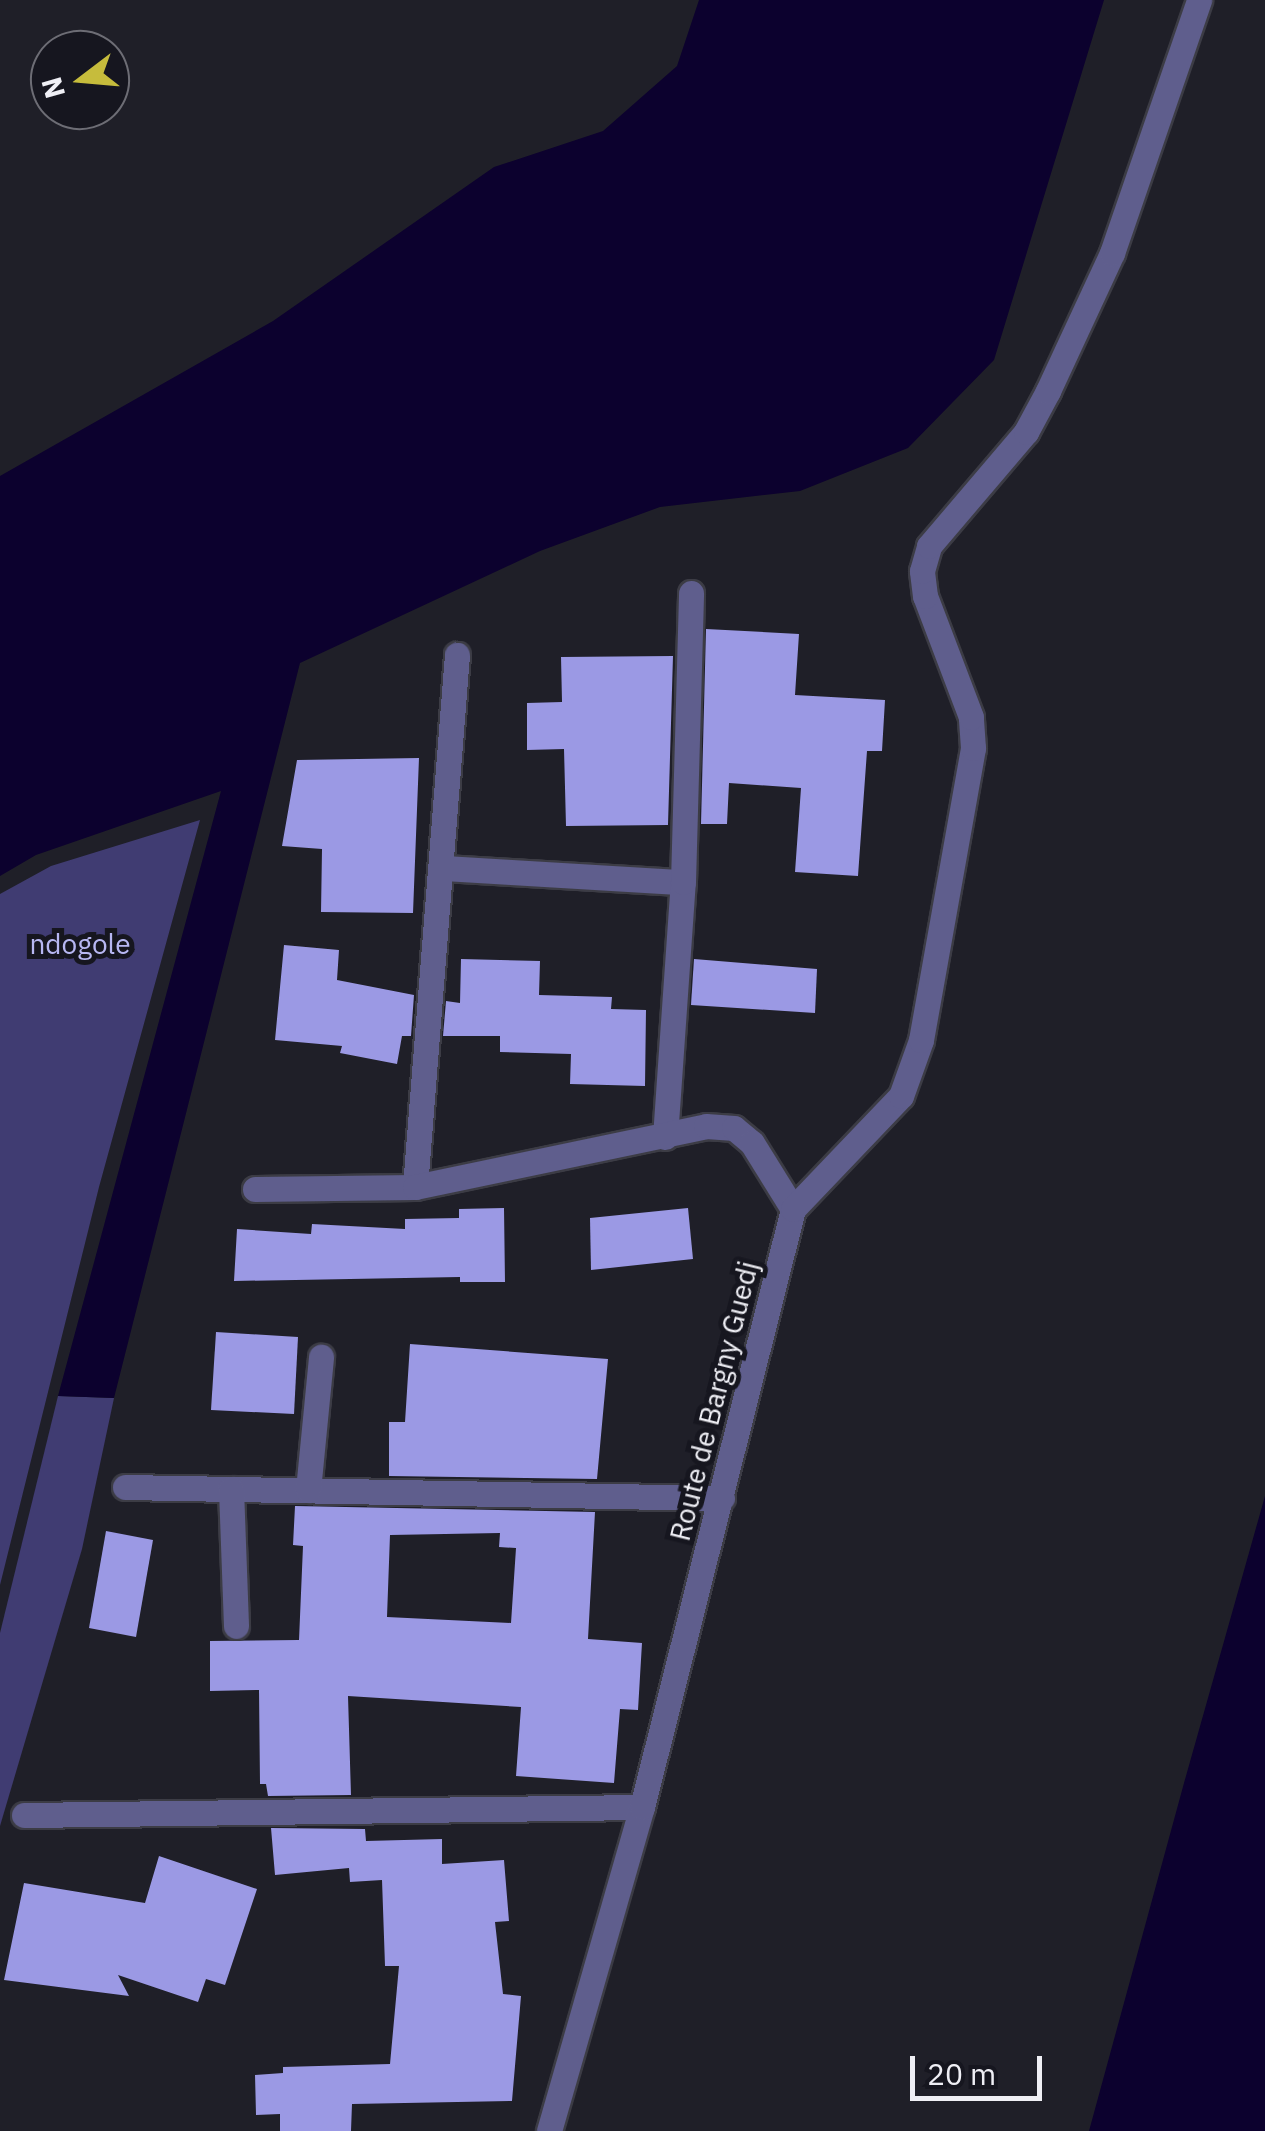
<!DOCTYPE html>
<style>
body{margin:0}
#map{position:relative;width:1265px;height:2131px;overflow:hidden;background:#1f1f28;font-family:"IBM Plex Sans",sans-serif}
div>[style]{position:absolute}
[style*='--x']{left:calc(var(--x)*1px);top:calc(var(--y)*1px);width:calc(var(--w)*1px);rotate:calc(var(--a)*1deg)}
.green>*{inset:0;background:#403c72}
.water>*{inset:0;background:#0c012e}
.building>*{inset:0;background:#9b99e4}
.roads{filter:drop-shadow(2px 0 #3c3c45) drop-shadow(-2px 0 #3c3c45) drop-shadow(0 2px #3c3c45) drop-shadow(0 -2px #3c3c45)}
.street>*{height:25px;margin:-12.5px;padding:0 12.5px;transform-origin:12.5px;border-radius:12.5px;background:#5f5e8d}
span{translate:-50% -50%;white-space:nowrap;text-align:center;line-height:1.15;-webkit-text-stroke:10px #16161f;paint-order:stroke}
.park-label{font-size:28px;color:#b7b7f2}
.street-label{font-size:28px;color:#efeff5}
.north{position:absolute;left:30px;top:30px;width:100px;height:100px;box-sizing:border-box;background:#16161f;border:2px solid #6d6d75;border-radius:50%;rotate:254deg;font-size:28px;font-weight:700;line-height:40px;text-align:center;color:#efeff5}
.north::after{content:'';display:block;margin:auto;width:35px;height:45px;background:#c6bc3c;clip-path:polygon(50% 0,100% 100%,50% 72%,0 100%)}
.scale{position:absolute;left:910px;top:2056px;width:132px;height:45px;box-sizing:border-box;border:5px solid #efeff5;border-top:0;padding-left:12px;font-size:30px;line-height:35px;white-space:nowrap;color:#efeff5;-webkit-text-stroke:8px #16161f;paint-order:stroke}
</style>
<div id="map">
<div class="green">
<div style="clip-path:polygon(200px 820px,99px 1187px,0 1585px,0 894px,51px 866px)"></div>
<div style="clip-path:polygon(58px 1396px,114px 1398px,82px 1549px,0 1826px,0 1633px)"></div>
</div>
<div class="water">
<div style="clip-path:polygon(699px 0,1104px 0,994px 360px,908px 448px,800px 491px,660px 507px,540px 551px,300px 663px,114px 1398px,58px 1396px,221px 791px,36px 855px,0 876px,0 476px,273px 321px,494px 167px,603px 131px,677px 66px)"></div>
<div style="clip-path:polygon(1265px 1496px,1265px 2131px,1089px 2131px,1184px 1783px)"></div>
</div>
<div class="building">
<div style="clip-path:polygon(706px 629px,799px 634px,795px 695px,885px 700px,882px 751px,867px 751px,858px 876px,795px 872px,801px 788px,729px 783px,727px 824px,701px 824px)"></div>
<div style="clip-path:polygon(673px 656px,668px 825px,566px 826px,564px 749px,527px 750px,527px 703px,562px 702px,561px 657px)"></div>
<div style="clip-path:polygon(419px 758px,413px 913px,321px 912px,322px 849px,282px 846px,297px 760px)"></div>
<div style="clip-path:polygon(284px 945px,339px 950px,337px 980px,414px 995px,411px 1036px,402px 1036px,397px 1064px,340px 1053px,342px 1046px,275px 1040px)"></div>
<div style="clip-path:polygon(461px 959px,540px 961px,539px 995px,612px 997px,611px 1009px,646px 1010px,645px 1086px,570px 1084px,571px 1054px,500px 1052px,500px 1036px,443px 1036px,446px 1001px,460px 1003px)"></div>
<div style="clip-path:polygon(694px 959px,817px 969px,815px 1013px,691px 1005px)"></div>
<div style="clip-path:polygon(504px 1208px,505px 1282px,460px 1282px,460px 1277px,234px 1281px,237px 1229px,311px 1234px,312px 1224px,405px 1229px,405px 1219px,459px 1218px,459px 1209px)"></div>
<div style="clip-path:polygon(688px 1208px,693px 1259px,591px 1270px,590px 1218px)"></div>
<div style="clip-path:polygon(216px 1332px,298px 1337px,294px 1414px,211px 1410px)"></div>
<div style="clip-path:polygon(410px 1344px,608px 1359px,597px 1479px,389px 1476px,389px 1422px,405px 1422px)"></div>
<div style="clip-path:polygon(evenodd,295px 1506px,595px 1512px,588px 1639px,642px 1643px,638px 1710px,620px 1709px,614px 1783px,516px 1776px,521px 1707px,348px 1696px,351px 1795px,268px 1796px,266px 1784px,260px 1784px,259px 1690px,210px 1691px,210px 1641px,299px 1640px,303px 1546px,293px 1545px,295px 1506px,500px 1533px,499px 1547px,516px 1548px,511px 1623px,387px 1617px,390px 1535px,500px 1533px)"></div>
<div style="clip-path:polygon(106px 1531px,153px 1540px,136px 1637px,89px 1628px)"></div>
<div style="clip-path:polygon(271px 1828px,365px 1829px,366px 1841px,442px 1839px,442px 1864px,504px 1860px,509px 1921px,495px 1922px,503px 1994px,521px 1996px,512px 2101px,352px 2104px,351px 2131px,280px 2131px,280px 2114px,256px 2115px,255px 2075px,283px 2073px,283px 2067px,390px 2064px,399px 1966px,385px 1966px,382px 1880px,350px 1882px,349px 1868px,275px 1875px)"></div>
<div style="clip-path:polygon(159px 1856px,257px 1889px,225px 1985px,206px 1979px,198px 2002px,118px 1975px,129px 1996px,4px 1980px,24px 1883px,145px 1903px)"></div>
</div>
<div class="roads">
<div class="street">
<div style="--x:444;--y:868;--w:239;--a:3.4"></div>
<div style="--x:665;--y:1137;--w:256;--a:-86"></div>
<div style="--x:683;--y:882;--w:289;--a:-88.4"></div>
<div style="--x:415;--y:1187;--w:534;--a:-85.49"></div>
<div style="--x:255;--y:1189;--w:160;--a:-0.7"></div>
<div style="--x:415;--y:1187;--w:297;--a:-11.8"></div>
<div style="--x:706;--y:1126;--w:28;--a:4"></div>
<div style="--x:734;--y:1128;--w:23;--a:40"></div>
<div style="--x:752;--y:1143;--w:78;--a:58.2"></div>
<div style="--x:125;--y:1487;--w:597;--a:1.06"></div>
<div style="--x:231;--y:1489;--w:137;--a:87.9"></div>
<div style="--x:308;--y:1490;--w:134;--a:-84.4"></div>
<div style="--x:24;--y:1815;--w:618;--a:-0.74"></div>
<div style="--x:549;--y:2131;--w:337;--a:-74"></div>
<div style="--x:642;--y:1807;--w:617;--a:-75.83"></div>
<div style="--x:793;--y:1209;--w:156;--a:-46.3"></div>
<div style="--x:901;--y:1096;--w:59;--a:-70.3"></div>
<div style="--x:921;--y:1040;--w:297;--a:-79.9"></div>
<div style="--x:973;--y:748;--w:31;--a:-94"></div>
<div style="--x:971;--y:717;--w:129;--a:-110.8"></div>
<div style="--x:925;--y:596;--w:25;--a:-97"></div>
<div style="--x:922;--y:571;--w:26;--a:-74"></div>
<div style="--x:929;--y:546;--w:150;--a:-49.6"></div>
<div style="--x:1026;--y:432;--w:47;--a:-61.8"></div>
<div style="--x:1048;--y:391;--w:152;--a:-65.1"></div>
<div style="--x:1112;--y:253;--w:268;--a:-71"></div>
</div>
</div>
<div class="park-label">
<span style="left:80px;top:944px">ndogole</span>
</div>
<div class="street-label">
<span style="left:714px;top:1401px;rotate:-76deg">Route de Bargny Guedj</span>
</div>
<div class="north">N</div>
<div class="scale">20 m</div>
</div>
